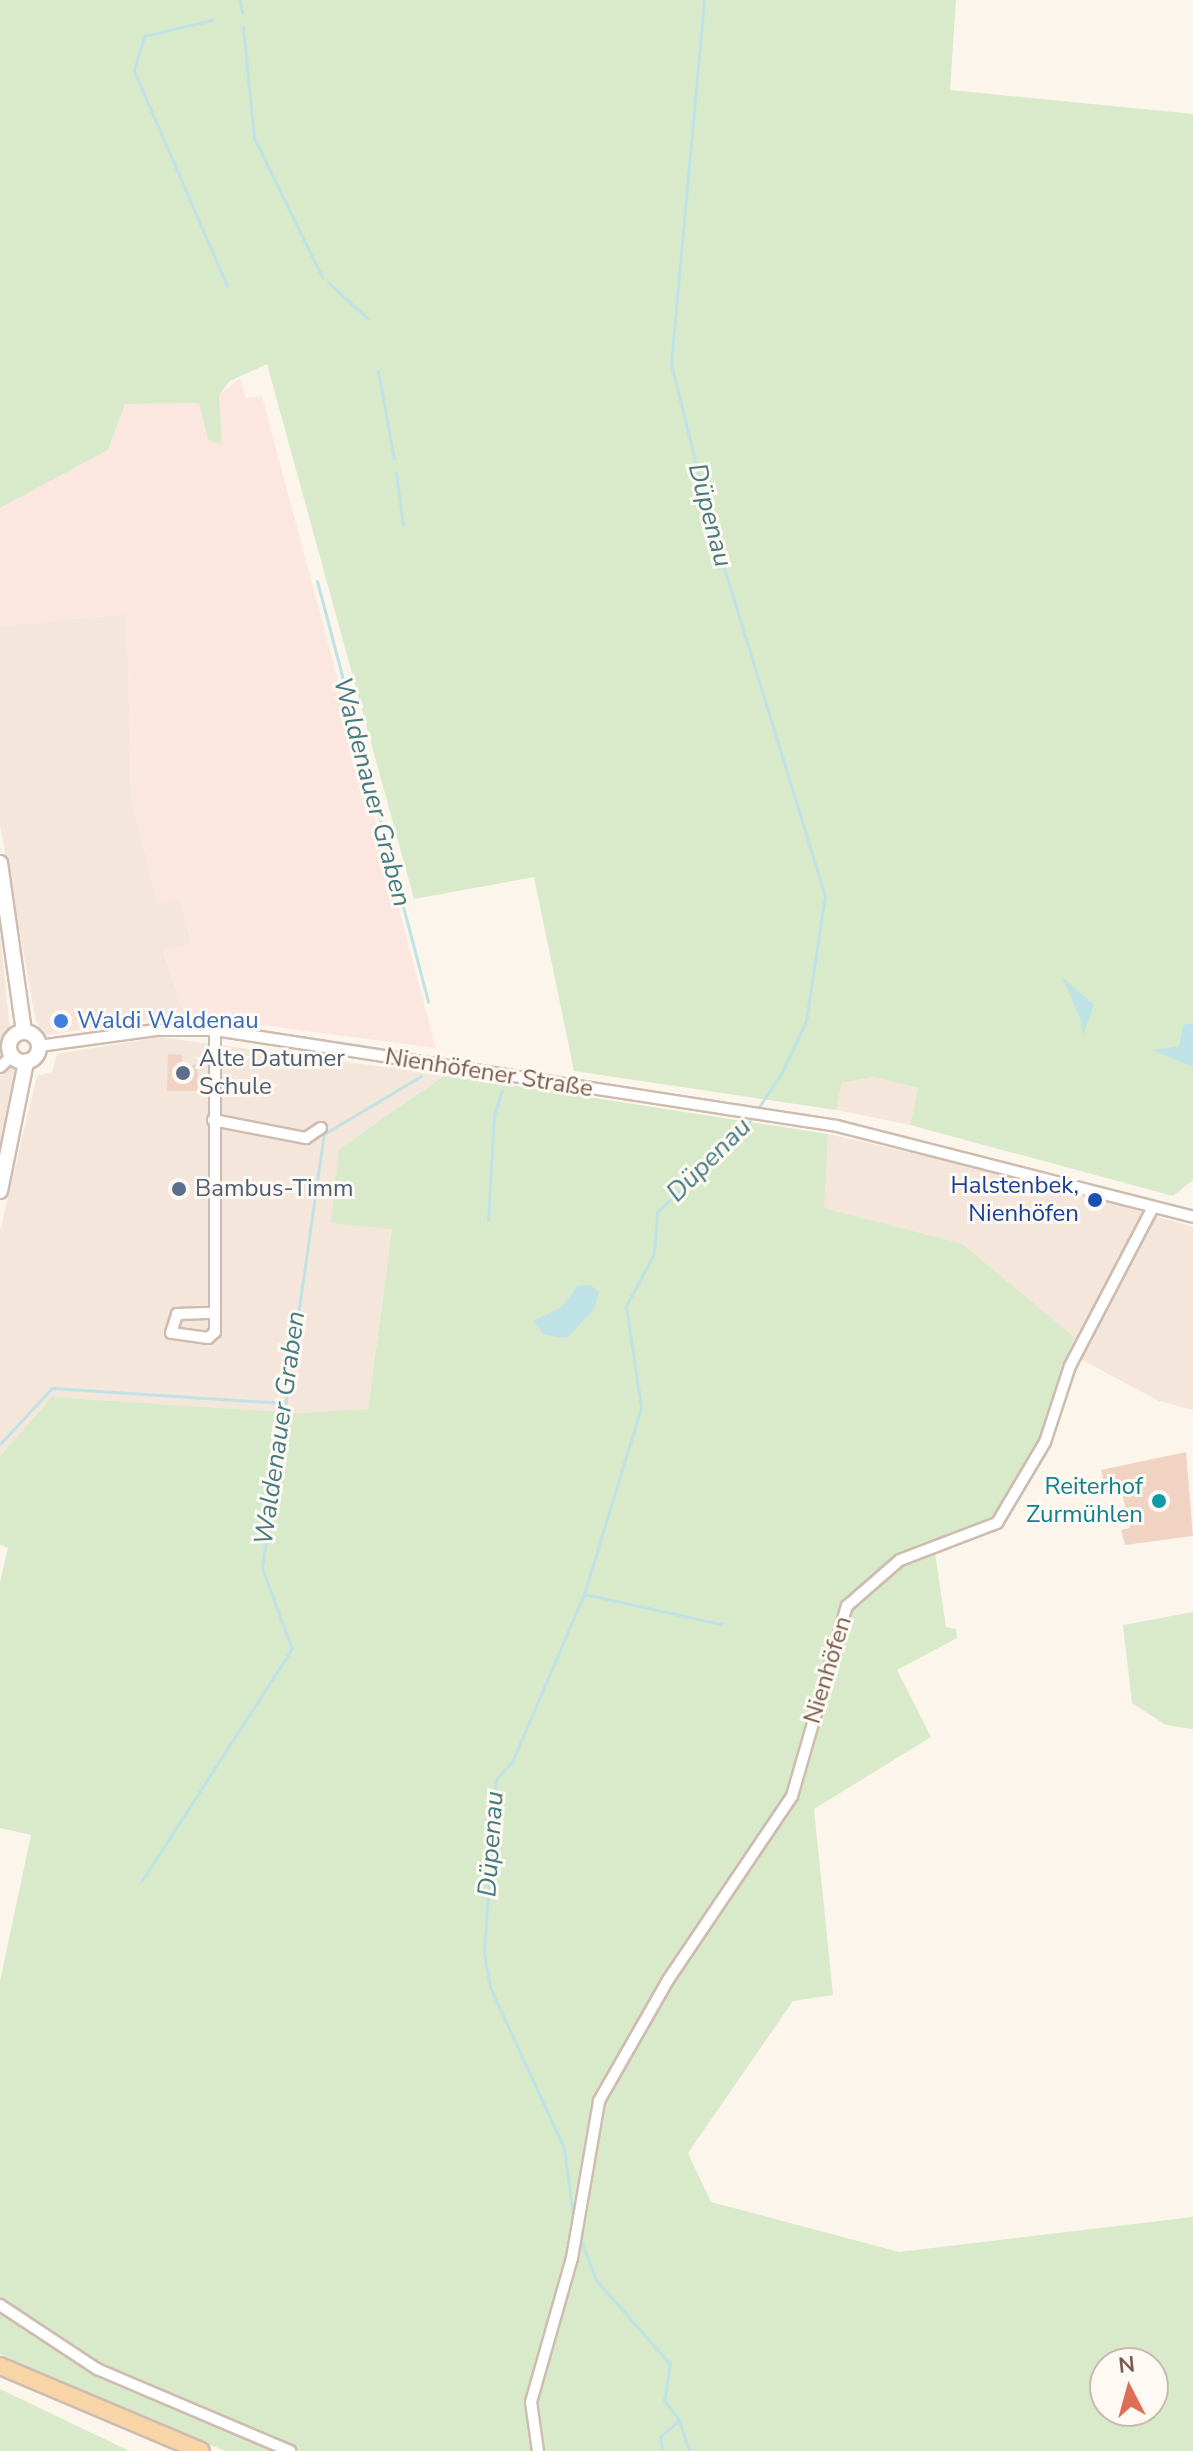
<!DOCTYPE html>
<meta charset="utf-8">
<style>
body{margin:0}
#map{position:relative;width:1193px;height:2451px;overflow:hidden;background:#fcf5eb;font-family:"Nunito Sans",sans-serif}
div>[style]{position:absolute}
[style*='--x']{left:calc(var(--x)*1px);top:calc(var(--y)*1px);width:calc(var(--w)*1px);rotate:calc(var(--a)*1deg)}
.residential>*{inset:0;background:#f4e6da}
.commercial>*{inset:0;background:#fce7e0}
.green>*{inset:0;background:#d8eac9}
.water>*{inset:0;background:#bfe2e6}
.stream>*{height:3px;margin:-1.5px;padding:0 1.5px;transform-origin:1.5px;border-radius:1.5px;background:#bfe2e6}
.building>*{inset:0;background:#f1d3c3}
.roads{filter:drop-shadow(2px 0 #cebcb0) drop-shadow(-2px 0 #cebcb0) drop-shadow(0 2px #cebcb0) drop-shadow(0 -2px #cebcb0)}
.street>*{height:10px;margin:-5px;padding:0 5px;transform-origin:5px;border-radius:5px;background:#fff}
.secondary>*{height:14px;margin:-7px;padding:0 7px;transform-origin:7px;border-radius:7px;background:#fff}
.secondary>.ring{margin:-7px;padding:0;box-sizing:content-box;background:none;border:14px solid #fff;border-radius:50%}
.primary>*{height:16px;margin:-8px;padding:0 8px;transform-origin:8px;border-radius:8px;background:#f7d5a7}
.dots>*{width:22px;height:22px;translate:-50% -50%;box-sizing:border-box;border:4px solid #fef9f2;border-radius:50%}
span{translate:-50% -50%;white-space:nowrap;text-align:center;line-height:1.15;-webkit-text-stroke:6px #fef9f2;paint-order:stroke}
.shop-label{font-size:24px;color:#366cbe}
.left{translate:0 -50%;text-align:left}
.service-label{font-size:24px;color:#4e5e75}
.street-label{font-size:24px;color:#775b4e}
.transit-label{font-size:24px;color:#164399}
.right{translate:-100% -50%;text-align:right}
.culture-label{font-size:24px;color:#0d838f}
.water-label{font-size:26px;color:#457b82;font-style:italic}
.north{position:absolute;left:1089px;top:2347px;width:80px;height:80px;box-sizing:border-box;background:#fef9f2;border:2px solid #c8bab0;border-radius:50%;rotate:354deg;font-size:22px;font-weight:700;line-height:32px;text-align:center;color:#775b4e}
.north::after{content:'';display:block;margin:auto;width:28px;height:36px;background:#e06e56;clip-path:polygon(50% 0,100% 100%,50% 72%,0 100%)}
</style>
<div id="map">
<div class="residential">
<div style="clip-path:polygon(127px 614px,131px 796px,158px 903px,180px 899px,192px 944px,164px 952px,185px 1015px,46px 1035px,36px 1022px,0 824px,0 626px)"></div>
<div style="clip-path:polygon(0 933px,16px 1089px,0 1151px)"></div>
<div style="clip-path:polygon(159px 1037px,445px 1075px,339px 1149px,392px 1228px,368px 1409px,297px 1413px,53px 1397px,0 1456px,0 1231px,37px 1076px,52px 1072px,57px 1054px)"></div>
<div style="clip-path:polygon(873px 1077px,918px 1088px,910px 1125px,836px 1110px,842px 1083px)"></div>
<div style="clip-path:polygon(828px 1134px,1036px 1181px,1193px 1227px,1193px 1410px,1159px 1401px,1067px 1352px,1074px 1337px,944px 1240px,823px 1208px)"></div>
</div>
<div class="commercial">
<div style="clip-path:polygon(240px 378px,246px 398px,262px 396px,436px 1048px,185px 1015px,164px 951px,192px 943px,180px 899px,158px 904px,131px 796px,127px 614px,0 626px,0 508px,108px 450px,125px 404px,199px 403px,208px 440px,222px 445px,219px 395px)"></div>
</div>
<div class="green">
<div style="clip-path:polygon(0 0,956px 0,950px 90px,1193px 114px,1193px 1023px,1183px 1026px,1179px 1046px,1154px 1050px,1193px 1067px,1193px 1180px,1173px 1196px,910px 1125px,918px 1088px,873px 1077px,842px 1083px,836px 1110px,574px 1071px,534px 877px,414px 899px,267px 364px,230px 381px,219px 395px,222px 445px,208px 440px,199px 403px,125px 404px,108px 450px,0 508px)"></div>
<div style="clip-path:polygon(evenodd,445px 1075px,828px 1134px,824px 1208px,962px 1244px,1074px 1337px,1040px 1440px,1007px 1507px,972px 1531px,974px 1537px,934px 1546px,946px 1627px,956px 1629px,957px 1638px,897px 1670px,931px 1737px,814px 1809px,833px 1995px,793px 2001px,688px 2153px,711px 2202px,899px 2252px,1193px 2217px,1193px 2451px,226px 2451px,102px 2403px,0 2354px,0 1981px,31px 1835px,0 1828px,0 1582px,8px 1548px,0 1545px,0 1456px,52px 1397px,297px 1413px,368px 1409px,392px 1229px,331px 1223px,339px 1149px,445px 1075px,749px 1851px,758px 1856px,675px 1981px,607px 2101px,593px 2095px,749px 1851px,445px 1075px,1105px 2363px,1153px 2363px,1153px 2411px,1105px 2411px,1105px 2363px)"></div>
<div style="clip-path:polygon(1193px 1612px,1193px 1729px,1166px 1725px,1132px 1703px,1123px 1625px)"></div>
<div style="clip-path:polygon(0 2389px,121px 2447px,130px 2451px,0 2451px)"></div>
</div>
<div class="water">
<div style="clip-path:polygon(1062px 977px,1094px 1005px,1083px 1035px,1080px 1018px)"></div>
<div style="clip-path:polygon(1193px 1023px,1193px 1067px,1152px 1050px,1179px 1046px,1183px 1025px)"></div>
<div style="clip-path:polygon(590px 1285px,599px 1292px,594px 1309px,567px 1338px,544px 1335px,533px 1321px,562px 1307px,577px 1286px)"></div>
</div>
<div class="stream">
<div style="--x:240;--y:0;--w:13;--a:81"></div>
<div style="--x:212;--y:20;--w:70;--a:166.8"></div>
<div style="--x:144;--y:36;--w:36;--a:106"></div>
<div style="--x:134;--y:71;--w:234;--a:66.6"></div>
<div style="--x:243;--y:27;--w:112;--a:84.3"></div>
<div style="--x:254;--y:138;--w:155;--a:63.9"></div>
<div style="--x:328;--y:282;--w:54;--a:42.8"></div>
<div style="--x:378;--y:371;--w:89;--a:79.7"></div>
<div style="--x:396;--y:473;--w:53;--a:82.5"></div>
<div style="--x:317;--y:581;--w:435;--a:75.2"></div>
<div style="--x:248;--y:1029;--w:150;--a:8.5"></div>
<div style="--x:488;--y:1220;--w:105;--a:-86.7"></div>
<div style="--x:494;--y:1115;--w:26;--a:-72"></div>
<div style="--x:0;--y:1444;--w:76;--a:-47.1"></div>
<div style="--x:52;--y:1388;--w:229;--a:3.7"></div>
<div style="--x:584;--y:1594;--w:140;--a:12.4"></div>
<div style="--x:141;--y:1882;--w:278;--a:-57.1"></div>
<div style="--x:292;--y:1649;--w:86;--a:-110.3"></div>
<div style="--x:262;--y:1568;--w:438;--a:-81.9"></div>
<div style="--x:324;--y:1134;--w:113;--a:-30.9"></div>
<div style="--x:574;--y:2224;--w:77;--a:-97.5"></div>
<div style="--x:564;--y:2148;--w:177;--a:-114.7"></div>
<div style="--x:490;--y:1987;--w:35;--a:-100"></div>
<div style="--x:484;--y:1953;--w:174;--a:-86.1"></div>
<div style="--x:496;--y:1779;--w:23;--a:-47"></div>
<div style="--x:512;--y:1762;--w:183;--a:-66.8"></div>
<div style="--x:584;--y:1594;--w:195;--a:-73"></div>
<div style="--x:641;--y:1407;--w:102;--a:-98.4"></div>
<div style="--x:626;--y:1306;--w:59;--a:-61.7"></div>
<div style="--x:654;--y:1254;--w:42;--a:-85.9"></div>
<div style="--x:657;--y:1212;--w:118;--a:-43.3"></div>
<div style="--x:743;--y:1131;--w:71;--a:-56.5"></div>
<div style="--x:782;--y:1072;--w:56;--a:-64.8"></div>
<div style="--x:806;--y:1021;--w:126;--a:-81.4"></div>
<div style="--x:825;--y:896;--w:385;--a:-107.1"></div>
<div style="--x:712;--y:528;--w:169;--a:-104"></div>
<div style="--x:671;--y:364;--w:365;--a:-84.8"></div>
<div style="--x:580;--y:2238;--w:45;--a:69.1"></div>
<div style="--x:596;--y:2280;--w:112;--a:48.6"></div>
<div style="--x:670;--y:2364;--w:36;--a:99"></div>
<div style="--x:664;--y:2400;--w:25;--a:53"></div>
<div style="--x:679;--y:2420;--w:33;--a:72"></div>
<div style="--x:662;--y:2451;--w:14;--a:-98"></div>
<div style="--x:660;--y:2437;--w:25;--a:-42"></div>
</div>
<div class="building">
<div style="clip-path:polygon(168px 1054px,182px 1055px,182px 1065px,198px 1065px,197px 1091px,167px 1091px)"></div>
<div style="clip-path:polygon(1186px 1452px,1193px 1536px,1125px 1545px,1121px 1530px,1130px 1528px,1121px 1489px,1106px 1492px,1101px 1470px)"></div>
</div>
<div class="roads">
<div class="street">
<div style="--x:39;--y:1046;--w:118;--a:-7.8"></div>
<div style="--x:156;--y:1030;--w:59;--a:0"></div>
<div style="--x:215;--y:1030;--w:629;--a:8.77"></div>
<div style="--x:837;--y:1126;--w:367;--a:14.3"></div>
<div style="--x:0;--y:1067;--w:16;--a:-43"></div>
<div style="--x:213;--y:1120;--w:95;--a:11"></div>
<div style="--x:306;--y:1138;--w:18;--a:-34"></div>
<div style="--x:215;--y:1313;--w:283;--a:-90"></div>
<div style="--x:215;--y:1313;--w:19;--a:90"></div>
<div style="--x:215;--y:1332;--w:9;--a:139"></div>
<div style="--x:208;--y:1338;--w:37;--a:-172"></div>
<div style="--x:171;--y:1333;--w:20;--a:-72"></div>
<div style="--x:177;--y:1314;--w:38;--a:-2"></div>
<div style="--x:0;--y:2305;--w:116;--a:33.4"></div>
<div style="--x:97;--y:2369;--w:210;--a:23"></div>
<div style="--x:538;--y:2451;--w:49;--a:-98.1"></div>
<div style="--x:531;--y:2402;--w:150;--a:-74.1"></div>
<div style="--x:572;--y:2258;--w:159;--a:-80.2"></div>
<div style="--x:599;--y:2101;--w:139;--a:-60.3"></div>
<div style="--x:668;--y:1980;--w:222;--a:-56"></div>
<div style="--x:792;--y:1796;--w:198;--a:-73.9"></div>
<div style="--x:847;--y:1606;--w:70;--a:-41"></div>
<div style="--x:900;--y:1560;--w:104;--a:-20.9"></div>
<div style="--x:997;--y:1523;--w:94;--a:-59.3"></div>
<div style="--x:1045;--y:1442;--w:80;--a:-71.8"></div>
<div style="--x:1070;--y:1366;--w:179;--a:-62.4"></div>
</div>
<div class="secondary">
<div style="--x:0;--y:863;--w:170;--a:81.9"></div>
<div class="ring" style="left:9px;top:1032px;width:16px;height:16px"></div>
<div style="--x:0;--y:1191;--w:132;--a:-78.6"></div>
</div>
<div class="primary">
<div style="--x:0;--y:2366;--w:218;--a:22.9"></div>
</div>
</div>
<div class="dots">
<div style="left:61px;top:1021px;background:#3f7fe0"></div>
<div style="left:183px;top:1073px;background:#5c6f8a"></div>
<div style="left:179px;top:1189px;background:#5c6f8a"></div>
<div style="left:1095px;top:1200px;background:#1a4fb4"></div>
<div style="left:1159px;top:1501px;background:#0f9aa8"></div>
</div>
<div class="shop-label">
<span class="left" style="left:77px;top:1021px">Waldi Waldenau</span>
</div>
<div class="service-label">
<span class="left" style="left:199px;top:1073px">Alte Datumer<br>Schule</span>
<span class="left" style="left:195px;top:1189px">Bambus-Timm</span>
</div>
<div class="street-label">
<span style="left:489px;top:1073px;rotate:9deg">Nienhöfener Straße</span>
<span style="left:828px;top:1670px;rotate:-73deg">Nienhöfen</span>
</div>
<div class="transit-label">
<span class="right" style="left:1079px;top:1200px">Halstenbek,<br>Nienhöfen</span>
</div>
<div class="culture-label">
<span class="right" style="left:1143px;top:1501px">Reiterhof<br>Zurmühlen</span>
</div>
<div class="water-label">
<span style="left:710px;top:515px;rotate:75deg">Düpenau</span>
<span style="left:372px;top:792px;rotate:75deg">Waldenauer Graben</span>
<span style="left:709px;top:1160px;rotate:-45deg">Düpenau</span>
<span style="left:280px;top:1428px;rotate:-82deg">Waldenauer Graben</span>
<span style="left:491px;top:1844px;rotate:-86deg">Düpenau</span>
</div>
<div class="north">N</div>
</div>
